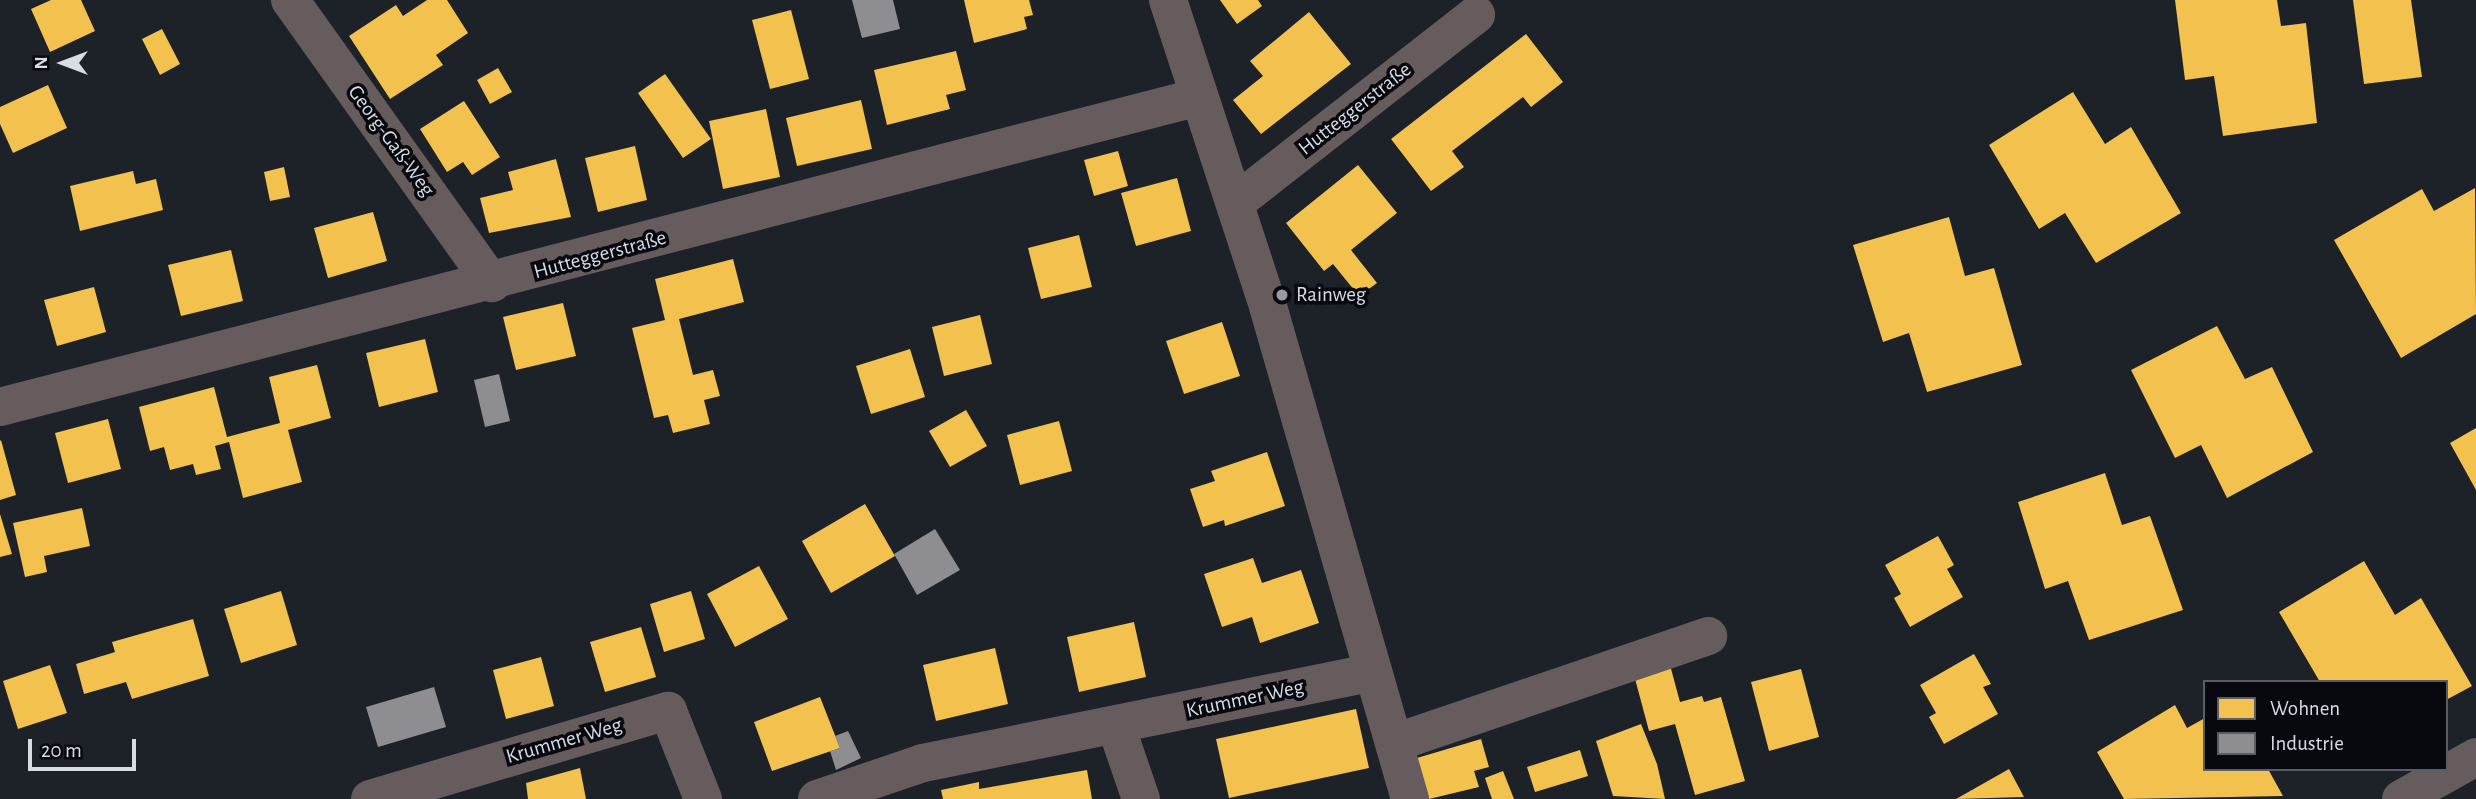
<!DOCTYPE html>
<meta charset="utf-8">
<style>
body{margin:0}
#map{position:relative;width:2476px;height:799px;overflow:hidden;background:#1d2128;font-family:"Alegreya Sans",sans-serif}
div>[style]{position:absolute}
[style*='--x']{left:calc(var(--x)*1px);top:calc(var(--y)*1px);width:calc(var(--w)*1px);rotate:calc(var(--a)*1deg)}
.homes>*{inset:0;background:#f2c14e}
.industry>*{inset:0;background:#8d8d92}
.minor>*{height:38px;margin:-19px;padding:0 19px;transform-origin:19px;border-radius:19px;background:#665c5d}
.dots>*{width:19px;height:19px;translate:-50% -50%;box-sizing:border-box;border:4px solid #07090f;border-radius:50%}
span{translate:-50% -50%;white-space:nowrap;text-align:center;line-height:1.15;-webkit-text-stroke:7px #07090f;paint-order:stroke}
.street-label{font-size:21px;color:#d7dce5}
.poi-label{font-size:21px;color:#d7dce5}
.left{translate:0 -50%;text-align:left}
.legend{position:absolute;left:2203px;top:680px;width:245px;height:91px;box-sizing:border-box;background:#07090f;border:2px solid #5a5d65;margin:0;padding:9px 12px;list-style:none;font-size:21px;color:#d7dce5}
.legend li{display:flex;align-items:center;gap:14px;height:35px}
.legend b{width:35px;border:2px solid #5a5d65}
.north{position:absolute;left:28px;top:28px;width:70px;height:70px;-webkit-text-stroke:5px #07090f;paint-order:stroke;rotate:270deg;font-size:19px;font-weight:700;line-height:28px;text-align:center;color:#d7dce5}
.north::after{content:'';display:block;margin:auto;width:24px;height:32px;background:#d7dce5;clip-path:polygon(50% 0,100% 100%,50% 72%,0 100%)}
.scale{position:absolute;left:28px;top:739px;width:108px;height:32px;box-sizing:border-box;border:4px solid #d7dce5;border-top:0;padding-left:9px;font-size:21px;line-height:24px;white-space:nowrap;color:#d7dce5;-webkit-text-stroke:5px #07090f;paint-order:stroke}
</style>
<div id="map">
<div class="homes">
<div style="clip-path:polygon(51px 0,81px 0,95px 31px,50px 52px,31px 9px)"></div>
<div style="clip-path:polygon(427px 0,447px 0,468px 33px,436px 55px,443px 65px,390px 99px,349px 36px,396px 5px,403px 16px)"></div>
<div style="clip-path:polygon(964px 0,1029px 0,1033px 15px,1024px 17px,1027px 29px,974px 43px)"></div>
<div style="clip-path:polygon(1220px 0,1258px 0,1262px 6px,1237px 24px)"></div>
<div style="clip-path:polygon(2175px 0,2277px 0,2281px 26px,2306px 23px,2317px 123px,2223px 136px,2214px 76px,2185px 80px)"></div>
<div style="clip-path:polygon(2353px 0,2411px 0,2422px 77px,2364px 84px)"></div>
<div style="clip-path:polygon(791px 10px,809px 79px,770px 89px,752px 20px)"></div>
<div style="clip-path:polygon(1309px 12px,1351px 64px,1261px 134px,1233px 100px,1263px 76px,1250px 61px)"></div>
<div style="clip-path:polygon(162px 29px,180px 64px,160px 75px,142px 39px)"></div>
<div style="clip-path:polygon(1526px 34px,1563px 82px,1531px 107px,1523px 97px,1452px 151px,1464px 167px,1431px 191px,1391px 139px)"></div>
<div style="clip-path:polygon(956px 51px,966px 90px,946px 95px,950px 109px,887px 125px,874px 70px)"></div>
<div style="clip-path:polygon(498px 68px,512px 92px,490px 104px,477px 80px)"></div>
<div style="clip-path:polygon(665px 74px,711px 139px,683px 158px,638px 93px)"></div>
<div style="clip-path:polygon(48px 85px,67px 128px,13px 153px,0 124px,0 107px)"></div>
<div style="clip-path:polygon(2073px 92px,2105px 144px,2131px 127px,2181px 213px,2096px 263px,2065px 213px,2039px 229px,1989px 145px)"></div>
<div style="clip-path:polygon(861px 100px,872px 149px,797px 166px,786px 118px)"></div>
<div style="clip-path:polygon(464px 101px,500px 157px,472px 175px,463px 162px,447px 172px,420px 129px)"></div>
<div style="clip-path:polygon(766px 109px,780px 177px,723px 189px,709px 121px)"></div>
<div style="clip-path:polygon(635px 146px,647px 200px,598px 212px,585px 158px)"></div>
<div style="clip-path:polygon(1118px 151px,1128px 186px,1094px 196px,1084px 160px)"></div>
<div style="clip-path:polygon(556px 159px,571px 217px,489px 233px,480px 198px,513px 190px,508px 172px)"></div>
<div style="clip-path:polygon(1358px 165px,1397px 213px,1351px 250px,1377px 283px,1359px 296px,1333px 264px,1324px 271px,1286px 223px)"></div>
<div style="clip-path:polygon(284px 167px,290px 197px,270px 201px,264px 172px)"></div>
<div style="clip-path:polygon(133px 171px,136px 184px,156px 179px,163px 210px,80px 231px,70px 186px)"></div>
<div style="clip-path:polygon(1177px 178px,1191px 231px,1136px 246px,1121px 193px)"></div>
<div style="clip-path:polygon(2475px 188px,2476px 314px,2401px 358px,2334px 240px,2422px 189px,2434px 211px)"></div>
<div style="clip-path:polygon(373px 212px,387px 261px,328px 278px,314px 228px)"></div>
<div style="clip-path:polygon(1949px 217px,1965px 276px,1994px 268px,2022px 365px,1927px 392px,1909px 333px,1883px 342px,1853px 245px)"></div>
<div style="clip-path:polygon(1079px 235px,1092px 287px,1041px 299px,1028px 248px)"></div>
<div style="clip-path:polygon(231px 250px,243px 301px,181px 316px,168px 265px)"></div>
<div style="clip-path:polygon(733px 259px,744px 302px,679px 319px,693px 375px,713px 370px,720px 396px,704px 400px,710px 424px,673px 433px,668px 415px,654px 418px,632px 328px,665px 320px,655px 279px)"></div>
<div style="clip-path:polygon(94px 287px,106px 332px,57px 346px,44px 300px)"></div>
<div style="clip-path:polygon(563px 303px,576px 356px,516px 370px,503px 317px)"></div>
<div style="clip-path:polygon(980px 315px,992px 364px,944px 376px,932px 327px)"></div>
<div style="clip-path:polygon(1222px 322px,1240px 376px,1184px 394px,1166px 341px)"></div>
<div style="clip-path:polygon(2217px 326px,2245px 379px,2272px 367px,2313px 452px,2227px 498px,2201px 445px,2175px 458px,2131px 370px)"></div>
<div style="clip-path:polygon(425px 339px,438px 392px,379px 407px,366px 353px)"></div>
<div style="clip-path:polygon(910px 349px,925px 397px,871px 414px,856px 366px)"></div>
<div style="clip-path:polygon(317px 365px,331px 418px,288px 430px,302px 482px,243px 498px,229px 442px,215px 446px,221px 469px,196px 475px,193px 464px,170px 470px,164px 447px,150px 451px,139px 407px,214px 387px,227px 437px,280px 423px,269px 377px)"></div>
<div style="clip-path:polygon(966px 410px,987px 446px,950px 467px,929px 431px)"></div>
<div style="clip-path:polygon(108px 419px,121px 469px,68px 483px,55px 433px)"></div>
<div style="clip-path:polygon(1059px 421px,1072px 471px,1020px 485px,1007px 435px)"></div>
<div style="clip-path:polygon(2476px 428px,2476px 490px,2450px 443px)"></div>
<div style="clip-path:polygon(1px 440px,16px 495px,0 500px,0 441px)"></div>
<div style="clip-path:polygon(1267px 452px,1285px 506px,1225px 526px,1224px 520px,1203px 527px,1190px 489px,1215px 481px,1211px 471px)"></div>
<div style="clip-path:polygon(2105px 473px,2122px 525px,2150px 516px,2183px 610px,2089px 640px,2068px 581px,2045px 589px,2018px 502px)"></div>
<div style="clip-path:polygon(865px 504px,895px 556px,831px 593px,802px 541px)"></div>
<div style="clip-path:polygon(82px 508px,90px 546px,44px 556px,47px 572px,25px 577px,13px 523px)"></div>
<div style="clip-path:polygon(0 514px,12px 554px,0 557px)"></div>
<div style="clip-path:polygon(1938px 536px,1954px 565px,1947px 569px,1963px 597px,1910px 627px,1894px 598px,1901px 594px,1885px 565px)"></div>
<div style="clip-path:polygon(1253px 558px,1262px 583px,1301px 570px,1319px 623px,1260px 643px,1252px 617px,1222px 627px,1204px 574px)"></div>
<div style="clip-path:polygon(2364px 561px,2395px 615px,2421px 598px,2472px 686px,2446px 700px,2446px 682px,2320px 682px,2279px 612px)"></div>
<div style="clip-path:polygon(759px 566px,788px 619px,735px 647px,707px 594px)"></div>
<div style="clip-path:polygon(281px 591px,297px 645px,241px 663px,224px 609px)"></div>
<div style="clip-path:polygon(691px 591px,705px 639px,664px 652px,650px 604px)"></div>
<div style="clip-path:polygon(193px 619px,209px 676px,132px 699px,126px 682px,84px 694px,76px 664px,115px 652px,112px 642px)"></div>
<div style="clip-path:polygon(1134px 622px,1146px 677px,1079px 692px,1067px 637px)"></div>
<div style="clip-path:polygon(641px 627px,656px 677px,605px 692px,590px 642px)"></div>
<div style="clip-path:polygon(995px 648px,1008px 704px,936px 721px,923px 665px)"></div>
<div style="clip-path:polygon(1974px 654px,1991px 684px,1983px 687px,1998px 714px,1944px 744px,1929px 717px,1936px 713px,1920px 685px)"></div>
<div style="clip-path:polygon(541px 657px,554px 706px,506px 719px,493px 670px)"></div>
<div style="clip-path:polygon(50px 665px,67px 713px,18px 729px,3px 681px)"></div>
<div style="clip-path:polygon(1670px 665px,1680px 702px,1702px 696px,1704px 702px,1721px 697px,1745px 781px,1695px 795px,1675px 724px,1649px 731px,1634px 675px)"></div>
<div style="clip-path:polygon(1801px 669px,1819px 737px,1769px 751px,1751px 682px)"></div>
<div style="clip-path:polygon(820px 697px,840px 748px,772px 771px,754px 722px)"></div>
<div style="clip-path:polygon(2175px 705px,2187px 728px,2205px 718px,2205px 769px,2268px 769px,2283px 796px,2124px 799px,2097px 752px)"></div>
<div style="clip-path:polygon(1356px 709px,1369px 768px,1229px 798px,1216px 739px)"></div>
<div style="clip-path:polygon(1641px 724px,1657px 764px,1665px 799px,1613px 796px,1596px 741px)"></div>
<div style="clip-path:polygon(1481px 739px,1489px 767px,1474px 771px,1479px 787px,1429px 799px,1417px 758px)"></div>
<div style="clip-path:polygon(1580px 750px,1588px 776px,1535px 792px,1527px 767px)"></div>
<div style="clip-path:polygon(580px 768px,586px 799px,528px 799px,526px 783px)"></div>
<div style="clip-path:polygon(2009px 769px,2024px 797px,1956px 799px)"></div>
<div style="clip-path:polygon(1087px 770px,1092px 799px,943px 799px,941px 790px,979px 782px,979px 789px)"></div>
<div style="clip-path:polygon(1503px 771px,1514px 799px,1492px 799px,1485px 778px)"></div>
</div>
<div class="industry">
<div style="clip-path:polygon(852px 0,893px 0,900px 29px,862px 38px)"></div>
<div style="clip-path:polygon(499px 374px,510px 421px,485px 427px,474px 380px)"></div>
<div style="clip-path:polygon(935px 529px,960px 570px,917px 595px,894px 554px)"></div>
<div style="clip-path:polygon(434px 687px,446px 727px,378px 747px,366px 707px)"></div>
<div style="clip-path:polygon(848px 731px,861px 758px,836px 770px,830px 751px,840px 748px,835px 736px)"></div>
</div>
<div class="minor">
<div style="--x:290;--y:0;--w:348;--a:54.5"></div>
<div style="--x:1168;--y:0;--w:311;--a:71.9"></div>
<div style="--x:1265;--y:296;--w:523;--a:73.92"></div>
<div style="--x:1235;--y:203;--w:306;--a:-38"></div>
<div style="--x:0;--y:407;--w:1238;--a:-14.5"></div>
<div style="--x:1116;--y:726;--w:77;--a:71.1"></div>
<div style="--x:1394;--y:743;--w:332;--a:-18.8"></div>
<div style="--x:370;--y:799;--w:311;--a:-16.5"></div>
<div style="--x:668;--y:711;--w:95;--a:68.3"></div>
<div style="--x:817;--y:799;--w:112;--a:-18.8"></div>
<div style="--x:923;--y:763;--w:459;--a:-11.4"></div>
<div style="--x:2401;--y:799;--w:86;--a:-29.2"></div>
</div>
<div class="dots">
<div style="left:1282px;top:295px;background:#969ba3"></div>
</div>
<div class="street-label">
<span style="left:1355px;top:109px;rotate:-38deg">Hutteggerstraße</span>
<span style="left:391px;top:141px;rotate:54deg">Georg-Gaß-Weg</span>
<span style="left:600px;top:255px;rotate:-15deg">Hutteggerstraße</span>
<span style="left:1245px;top:699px;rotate:-12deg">Krummer Weg</span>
<span style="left:564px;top:741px;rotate:-16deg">Krummer Weg</span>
</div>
<div class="poi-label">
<span class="left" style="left:1296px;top:295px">Rainweg</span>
</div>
<ul class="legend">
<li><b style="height:19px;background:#f2c14e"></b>Wohnen</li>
<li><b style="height:19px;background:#8d8d92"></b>Industrie</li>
</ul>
<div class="north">N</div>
<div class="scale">20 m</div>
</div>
